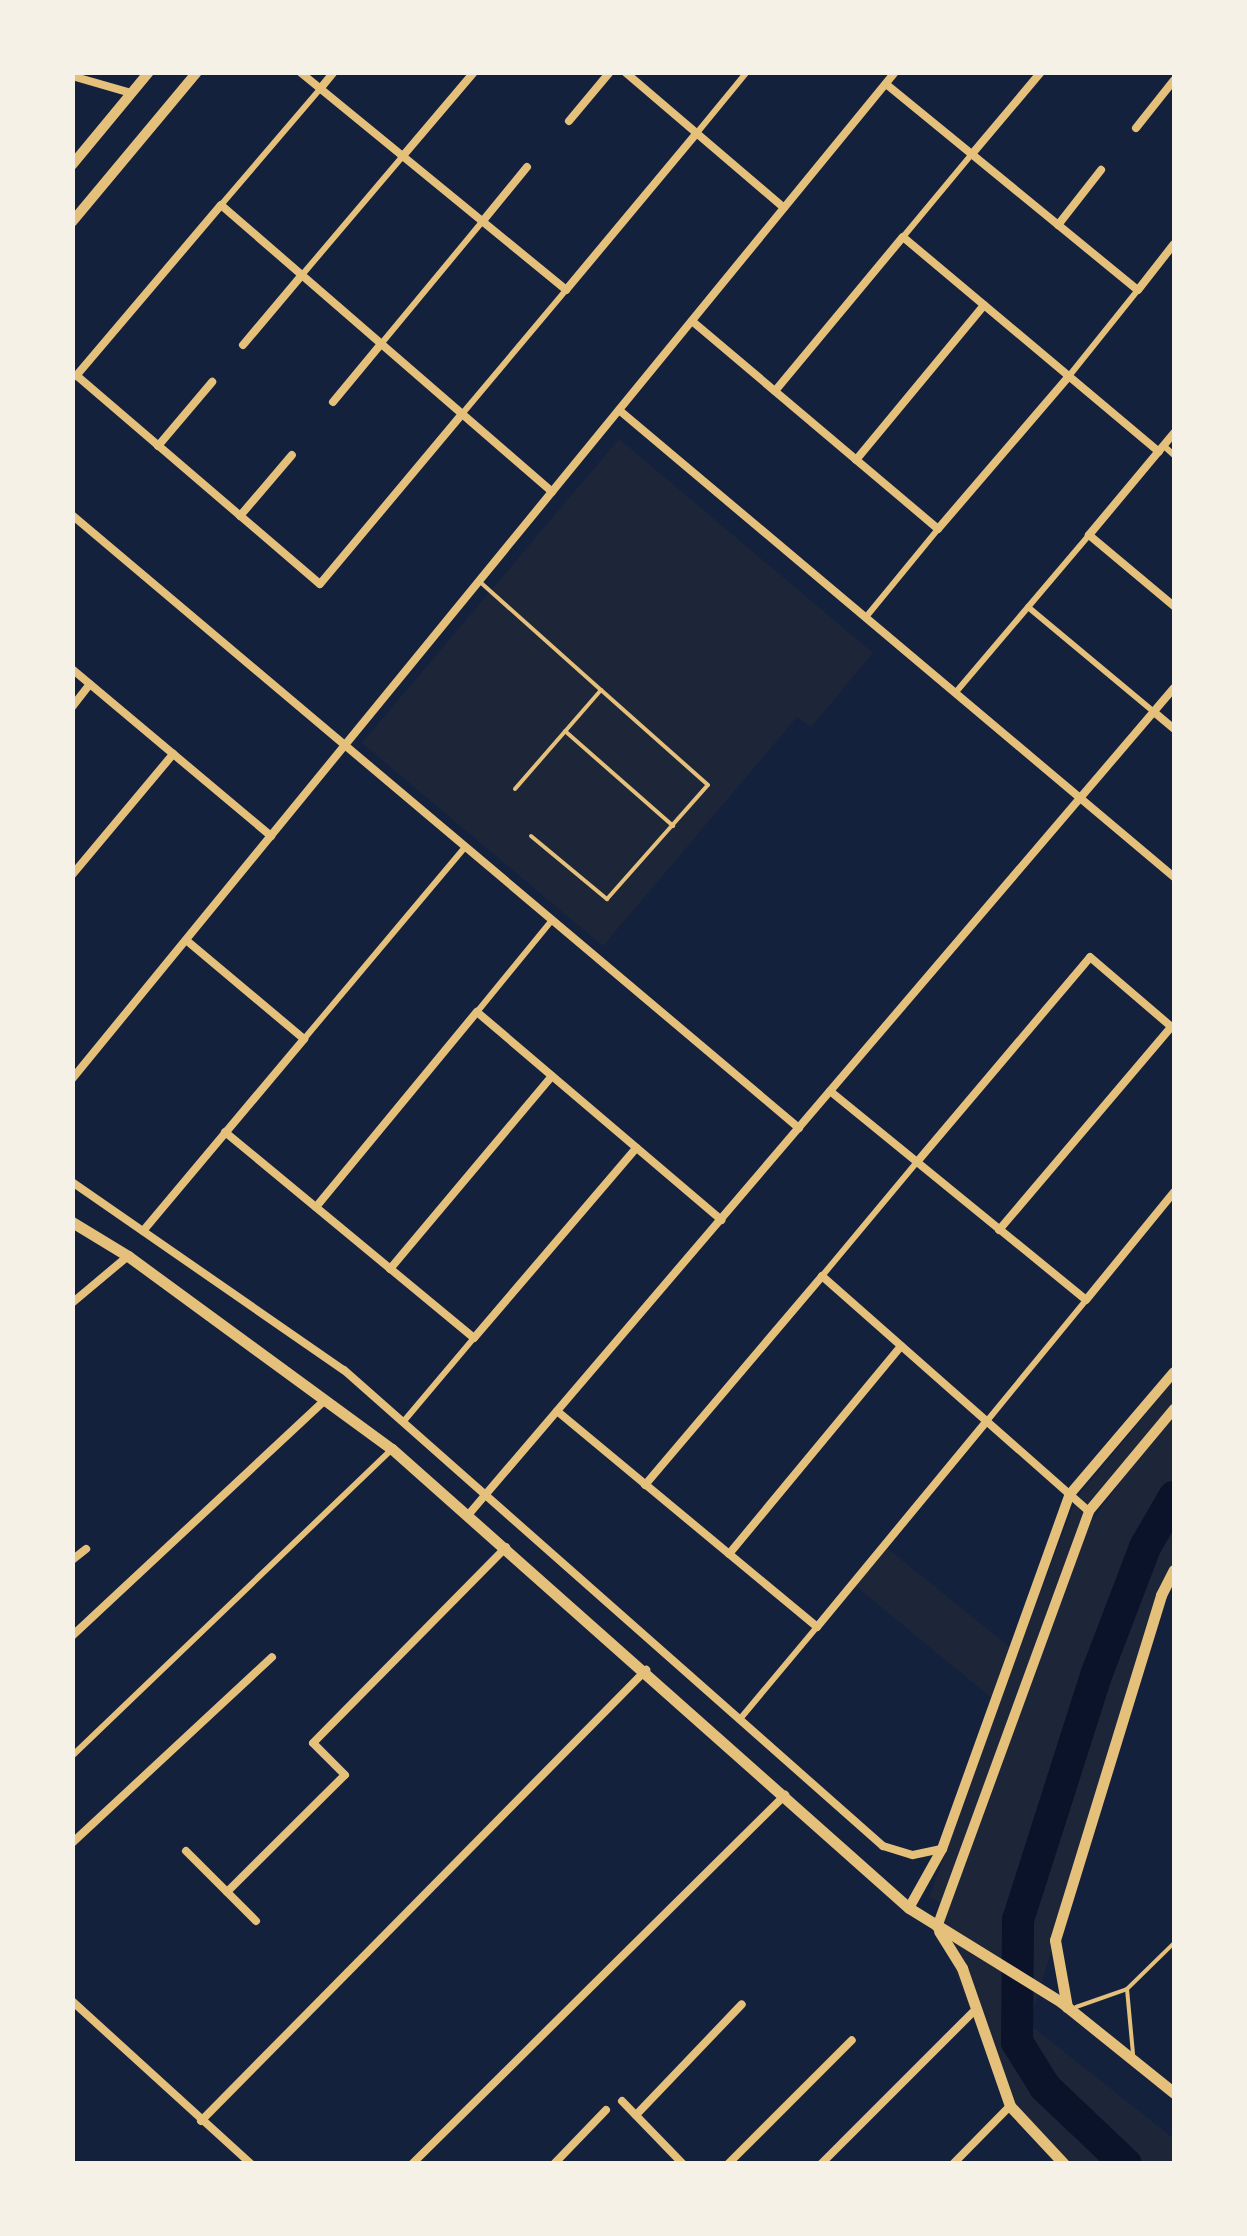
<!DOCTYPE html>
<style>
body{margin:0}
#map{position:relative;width:1247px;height:2236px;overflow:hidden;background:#14213d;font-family:Manrope,sans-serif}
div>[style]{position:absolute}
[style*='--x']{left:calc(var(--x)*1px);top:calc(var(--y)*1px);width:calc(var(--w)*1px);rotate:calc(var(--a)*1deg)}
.green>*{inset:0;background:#1d2539}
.river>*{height:32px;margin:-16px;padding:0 16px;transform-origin:16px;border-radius:16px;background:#0b132b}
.service>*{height:4px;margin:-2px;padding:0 2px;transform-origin:2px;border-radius:2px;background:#e5c07b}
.pedestrian>*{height:6px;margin:-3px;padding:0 3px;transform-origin:3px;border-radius:3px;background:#e5c07b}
.minor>*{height:8px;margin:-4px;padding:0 4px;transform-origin:4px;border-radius:4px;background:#e5c07b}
.tertiary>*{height:10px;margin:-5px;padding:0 5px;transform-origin:5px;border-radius:5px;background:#e5c07b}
.secondary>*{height:11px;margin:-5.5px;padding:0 5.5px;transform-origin:5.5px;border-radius:5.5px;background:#e5c07b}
span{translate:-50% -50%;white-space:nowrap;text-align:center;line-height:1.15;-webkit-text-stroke:10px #f6f1e7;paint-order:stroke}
.frame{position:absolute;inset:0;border:75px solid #f6f1e7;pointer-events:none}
</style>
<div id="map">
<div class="green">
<div style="clip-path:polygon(619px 439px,873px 653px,811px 727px,797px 717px,603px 946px,362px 743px)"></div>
<div style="clip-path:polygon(1174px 1380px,1174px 1404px,1079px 1524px,941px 1902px,929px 1898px,999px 1704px,852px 1583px,883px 1545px,1017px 1653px,1076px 1499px)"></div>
<div style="clip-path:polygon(1174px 1409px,1174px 1580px,1127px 1701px,1029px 2024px,1174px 2139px,1174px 2163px,1063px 2163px,1010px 2106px,937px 1927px,1080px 1537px)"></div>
</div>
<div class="river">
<div style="--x:1126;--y:2164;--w:112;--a:-136.5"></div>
<div style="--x:1045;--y:2087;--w:53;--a:-121.9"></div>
<div style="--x:1017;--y:2042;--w:122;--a:-89.5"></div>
<div style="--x:1018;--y:1920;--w:259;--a:-72.3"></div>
<div style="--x:1097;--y:1673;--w:135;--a:-69.1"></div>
<div style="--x:1145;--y:1547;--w:58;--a:-59.9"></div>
</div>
<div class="service">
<div style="--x:479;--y:581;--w:164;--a:41.8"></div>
<div style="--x:601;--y:690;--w:131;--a:131"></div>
<div style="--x:565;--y:731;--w:144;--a:41.3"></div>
<div style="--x:531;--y:836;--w:99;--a:39.7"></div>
<div style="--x:607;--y:899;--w:152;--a:-48.5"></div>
<div style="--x:708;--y:785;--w:143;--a:-138.4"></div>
<div style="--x:1127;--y:1989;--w:65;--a:84.7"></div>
<div style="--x:1076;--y:2007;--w:54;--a:-19.4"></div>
<div style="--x:1127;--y:1989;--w:66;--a:-44.4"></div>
</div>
<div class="pedestrian">
<div style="--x:696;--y:134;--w:80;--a:-50.6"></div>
<div style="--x:221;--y:205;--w:153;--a:-49.5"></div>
<div style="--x:903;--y:237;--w:108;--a:-50.3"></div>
<div style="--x:302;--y:275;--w:155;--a:-49.7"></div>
<div style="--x:381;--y:344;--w:158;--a:-50.4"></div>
<div style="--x:1069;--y:376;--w:110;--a:-51.3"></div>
<div style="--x:462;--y:414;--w:162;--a:-50"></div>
<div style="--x:1164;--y:446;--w:13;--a:42"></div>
<div style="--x:1028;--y:607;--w:164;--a:39.8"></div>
<div style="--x:866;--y:617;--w:114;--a:-50.7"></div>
<div style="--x:956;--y:692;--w:206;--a:-49.7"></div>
<div style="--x:477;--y:1012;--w:119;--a:-50.8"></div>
<div style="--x:304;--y:1039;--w:251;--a:-50"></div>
<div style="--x:822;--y:1276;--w:148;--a:-50.2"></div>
<div style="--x:404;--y:1421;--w:109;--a:-49.9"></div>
<div style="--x:987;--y:1421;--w:156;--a:-50.7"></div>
<div style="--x:740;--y:1719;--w:120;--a:-50.1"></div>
<div style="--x:72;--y:1756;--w:443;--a:-43.8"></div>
</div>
<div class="minor">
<div style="--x:300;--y:72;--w:344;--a:39.3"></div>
<div style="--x:566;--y:290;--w:203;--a:-50.2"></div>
<div style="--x:625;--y:72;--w:209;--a:40.5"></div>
<div style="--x:72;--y:76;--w:61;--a:16.1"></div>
<div style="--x:886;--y:84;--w:325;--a:39.3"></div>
<div style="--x:1138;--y:290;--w:58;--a:-52"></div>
<div style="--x:320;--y:89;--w:22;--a:-51"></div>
<div style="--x:569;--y:121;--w:64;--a:-50.1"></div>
<div style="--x:1136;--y:128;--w:61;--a:-51.6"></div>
<div style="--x:972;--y:154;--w:107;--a:-49.9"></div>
<div style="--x:402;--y:157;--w:111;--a:-49.7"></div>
<div style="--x:482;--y:222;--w:71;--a:-50.7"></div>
<div style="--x:1058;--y:225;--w:70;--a:-52"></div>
<div style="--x:692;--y:321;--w:322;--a:40.2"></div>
<div style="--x:938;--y:529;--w:201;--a:-49.4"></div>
<div style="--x:243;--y:345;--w:92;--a:-49.9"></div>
<div style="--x:76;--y:375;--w:321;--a:40.6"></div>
<div style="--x:320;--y:584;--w:222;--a:-50.1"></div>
<div style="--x:76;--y:376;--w:224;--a:-49.7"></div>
<div style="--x:221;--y:205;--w:438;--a:40.9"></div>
<div style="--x:775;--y:391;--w:200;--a:-50.3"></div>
<div style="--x:903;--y:237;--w:334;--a:40"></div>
<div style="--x:333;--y:402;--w:75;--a:-50.4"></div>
<div style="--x:619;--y:410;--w:725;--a:40.08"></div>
<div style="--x:1174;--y:433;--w:133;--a:129.8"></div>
<div style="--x:1089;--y:535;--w:111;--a:39.9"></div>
<div style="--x:158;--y:446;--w:84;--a:-49.8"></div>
<div style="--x:856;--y:460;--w:201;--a:-50.4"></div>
<div style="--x:72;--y:515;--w:951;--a:40.14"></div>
<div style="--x:240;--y:516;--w:80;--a:-49.6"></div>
<div style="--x:72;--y:669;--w:260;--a:40"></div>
<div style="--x:72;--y:707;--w:29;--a:-52"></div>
<div style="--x:1154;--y:712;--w:26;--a:40"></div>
<div style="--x:72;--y:875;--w:158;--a:-50.1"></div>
<div style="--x:72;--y:1079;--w:1301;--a:-50.74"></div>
<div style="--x:830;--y:1091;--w:330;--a:39.2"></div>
<div style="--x:1086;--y:1300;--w:139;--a:-50.8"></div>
<div style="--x:225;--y:1132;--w:323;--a:39.6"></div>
<div style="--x:474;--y:1338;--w:250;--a:-49.5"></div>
<div style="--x:917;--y:1162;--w:268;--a:-49.8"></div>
<div style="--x:1090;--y:957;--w:111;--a:40.6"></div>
<div style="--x:72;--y:1182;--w:331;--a:34.7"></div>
<div style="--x:344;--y:1370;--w:719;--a:41.45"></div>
<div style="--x:883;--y:1846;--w:31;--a:17"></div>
<div style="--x:913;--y:1855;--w:30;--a:-12"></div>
<div style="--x:316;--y:1207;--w:253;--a:-50.5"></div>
<div style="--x:477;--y:1012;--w:321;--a:40.4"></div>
<div style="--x:999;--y:1230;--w:267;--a:-49.7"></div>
<div style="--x:143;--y:1231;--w:251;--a:-50"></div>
<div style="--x:304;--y:1039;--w:154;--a:-140"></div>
<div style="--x:390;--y:1269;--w:252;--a:-50"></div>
<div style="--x:72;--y:1303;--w:73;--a:-40"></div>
<div style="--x:557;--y:1411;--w:338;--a:39.7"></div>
<div style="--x:817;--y:1627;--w:267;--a:-50.5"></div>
<div style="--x:645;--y:1485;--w:274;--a:-49.7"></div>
<div style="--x:822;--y:1276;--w:356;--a:41.4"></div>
<div style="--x:469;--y:1514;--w:1086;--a:-49.52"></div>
<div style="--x:729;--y:1554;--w:270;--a:-50.4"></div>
<div style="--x:72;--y:1560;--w:18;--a:-38"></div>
<div style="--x:72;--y:1636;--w:346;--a:-43"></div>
<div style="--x:72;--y:1843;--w:273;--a:-42.9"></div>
<div style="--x:186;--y:1851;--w:99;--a:45"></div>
<div style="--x:227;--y:1892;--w:166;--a:-44.8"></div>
<div style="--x:345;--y:1775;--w:45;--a:-135"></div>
<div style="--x:313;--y:1743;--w:275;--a:-45.4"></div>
<div style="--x:72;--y:2001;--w:242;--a:42.3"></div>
<div style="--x:622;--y:2101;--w:88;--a:45.9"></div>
<div style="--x:636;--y:2115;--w:153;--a:-46.3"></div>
<div style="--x:201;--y:2121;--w:634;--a:-45.38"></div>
<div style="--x:412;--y:2164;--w:525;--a:-44.69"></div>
<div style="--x:554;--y:2164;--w:75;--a:-46.1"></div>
<div style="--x:728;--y:2164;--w:175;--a:-45"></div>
<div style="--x:821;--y:2164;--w:215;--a:-45"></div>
<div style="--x:953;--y:2164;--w:81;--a:-45.5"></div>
</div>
<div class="tertiary">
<div style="--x:72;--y:165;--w:121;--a:-50.4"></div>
<div style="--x:72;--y:222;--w:195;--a:-50.2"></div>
<div style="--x:909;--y:1908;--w:68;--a:-60.8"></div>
<div style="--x:942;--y:1849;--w:377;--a:-70.2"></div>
<div style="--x:1070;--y:1494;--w:160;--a:-49.6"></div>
<div style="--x:937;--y:1927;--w:443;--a:-69.9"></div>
<div style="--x:1089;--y:1511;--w:133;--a:-50.2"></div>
</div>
<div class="secondary">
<div style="--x:72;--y:1222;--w:66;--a:31.3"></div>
<div style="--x:128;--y:1256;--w:327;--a:36.2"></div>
<div style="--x:392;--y:1449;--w:691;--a:41.6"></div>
<div style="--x:909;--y:1908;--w:179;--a:31.7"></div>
<div style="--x:1061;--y:2002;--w:145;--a:38.8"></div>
<div style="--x:939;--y:1931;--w:44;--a:58.1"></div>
<div style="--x:962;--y:1968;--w:146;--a:70.8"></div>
<div style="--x:1010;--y:2106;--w:79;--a:47"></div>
<div style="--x:1067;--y:2007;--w:68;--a:-100.2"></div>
<div style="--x:1055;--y:1940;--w:361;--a:-72.9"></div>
<div style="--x:1161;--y:1595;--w:28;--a:-63"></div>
</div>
<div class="frame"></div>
</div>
